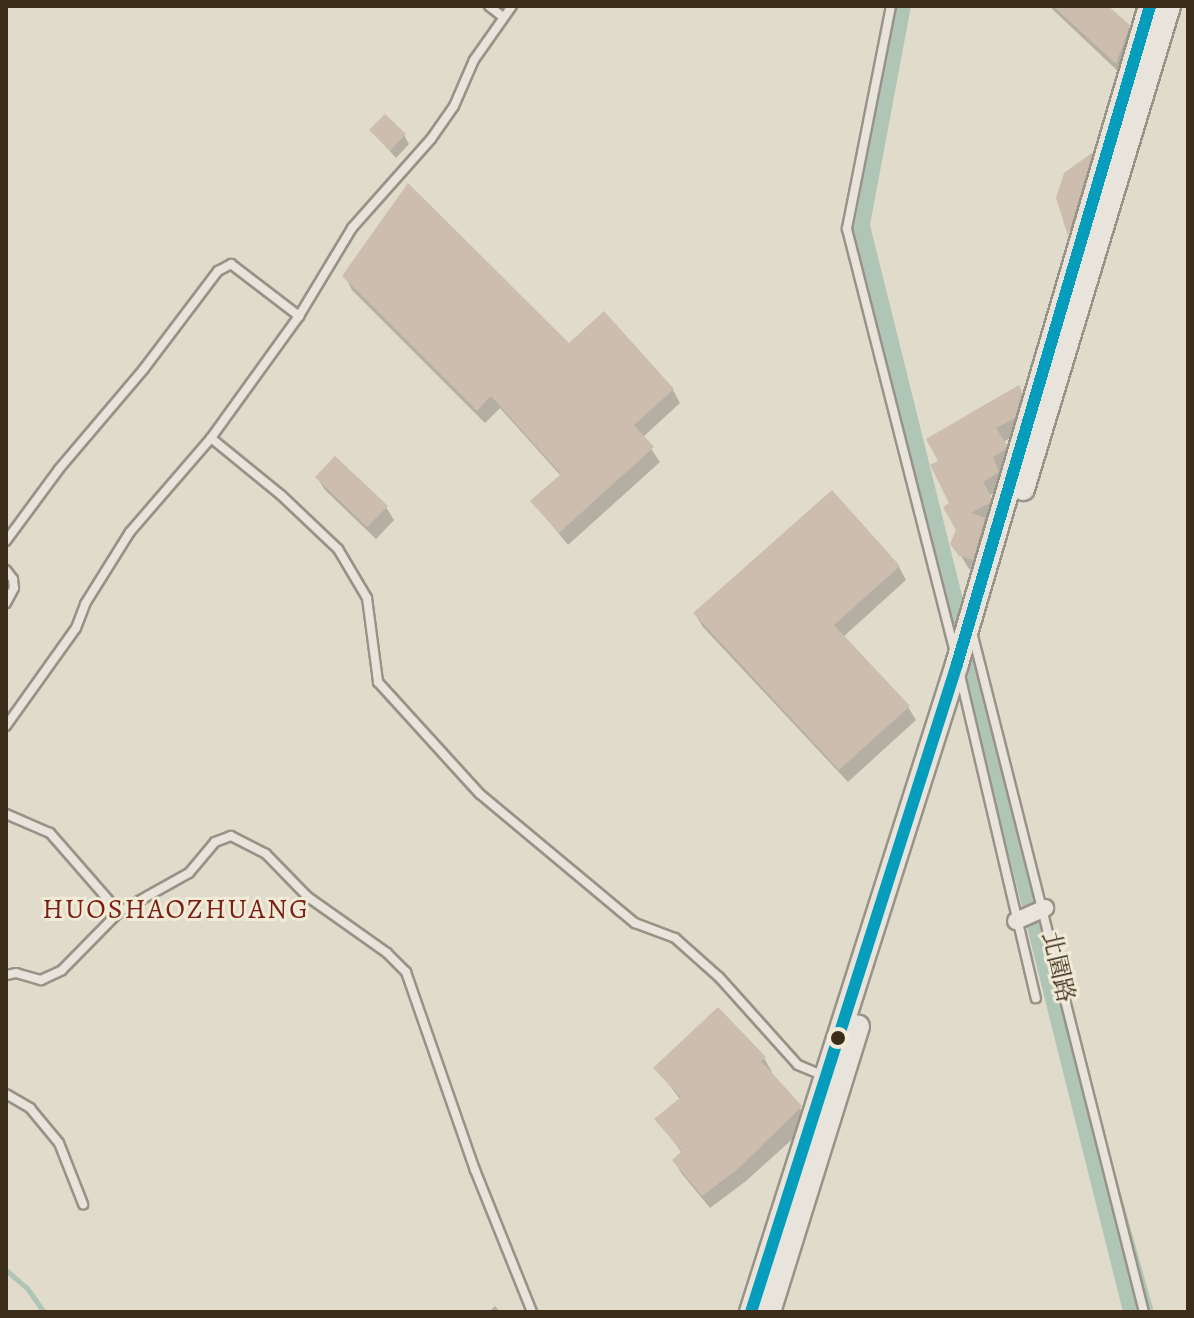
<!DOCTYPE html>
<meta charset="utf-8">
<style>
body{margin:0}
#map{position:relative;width:1194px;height:1318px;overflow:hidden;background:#e1dbcb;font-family:Alegreya,"Noto Serif TC",serif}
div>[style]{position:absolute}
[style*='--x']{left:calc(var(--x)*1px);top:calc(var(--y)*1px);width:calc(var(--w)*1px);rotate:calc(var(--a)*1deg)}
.water>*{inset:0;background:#afc6b6}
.shadow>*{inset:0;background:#0003}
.stream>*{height:5px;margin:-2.5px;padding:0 2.5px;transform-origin:2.5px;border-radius:2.5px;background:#afc6b6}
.building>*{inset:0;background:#ccbdae}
.roads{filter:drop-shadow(2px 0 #989287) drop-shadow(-2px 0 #989287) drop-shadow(0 2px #989287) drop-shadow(0 -2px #989287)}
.lane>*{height:8px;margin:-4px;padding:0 4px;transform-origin:4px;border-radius:4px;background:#e8e4dc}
.street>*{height:16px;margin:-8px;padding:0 8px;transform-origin:8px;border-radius:8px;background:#e8e4dc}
.secondary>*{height:22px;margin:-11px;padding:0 11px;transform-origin:11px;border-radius:11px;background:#e8e4dc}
.bus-1>*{height:12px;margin:-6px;padding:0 6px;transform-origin:6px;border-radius:6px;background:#069dbc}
.dots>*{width:22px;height:22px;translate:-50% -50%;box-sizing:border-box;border:4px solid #f1ead7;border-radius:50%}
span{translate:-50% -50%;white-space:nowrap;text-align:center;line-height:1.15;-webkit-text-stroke:6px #f1ead7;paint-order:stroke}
.street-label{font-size:24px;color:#3b2d1a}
.quarter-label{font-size:28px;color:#7a1f14;letter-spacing:2px}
.frame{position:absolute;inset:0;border:8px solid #3b2d1a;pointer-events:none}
</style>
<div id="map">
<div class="water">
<div style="clip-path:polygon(896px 6px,911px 6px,870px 225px,1028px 861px,1154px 1312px,1123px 1312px,853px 231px)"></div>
</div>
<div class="shadow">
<div style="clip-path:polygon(1049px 6px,1105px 6px,1128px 27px,1136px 40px,1123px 76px)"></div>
<div style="clip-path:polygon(372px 131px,404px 135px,409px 144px,396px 158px)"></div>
<div style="clip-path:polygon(1092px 155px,1099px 167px,1076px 246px,1059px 198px)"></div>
<div style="clip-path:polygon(345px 276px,568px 346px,604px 314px,673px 390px,680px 403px,643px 437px,660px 462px,568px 545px,533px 502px,561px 476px,500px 408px,485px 423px,352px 290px)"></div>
<div style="clip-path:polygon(1018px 388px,1029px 407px,1021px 432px,1003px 442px,1013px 460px,999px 471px,1005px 486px,989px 496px,998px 512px,986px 522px,992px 533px,980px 573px,969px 569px,953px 543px,958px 530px,951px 504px)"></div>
<div style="clip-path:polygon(317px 477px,386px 507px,394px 520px,376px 539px,325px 490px)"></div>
<div style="clip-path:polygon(899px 567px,906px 580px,843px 637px,908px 707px,916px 720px,848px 782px,703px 627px,695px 614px)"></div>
<div style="clip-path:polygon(764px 1058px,772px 1072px,770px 1074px,800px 1108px,807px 1126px,746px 1181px,710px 1208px,682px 1174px,674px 1161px,682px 1153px,657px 1119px,680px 1099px,656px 1068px)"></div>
<div style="clip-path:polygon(495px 1306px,500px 1312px,489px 1312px)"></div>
</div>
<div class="stream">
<div style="--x:6;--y:1270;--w:28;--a:41"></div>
<div style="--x:27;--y:1288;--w:29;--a:55"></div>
</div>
<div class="building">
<div style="clip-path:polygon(1053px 6px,1108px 6px,1130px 25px,1116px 64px)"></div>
<div style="clip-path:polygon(385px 114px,406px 134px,390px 151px,369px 130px)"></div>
<div style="clip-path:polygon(1093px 152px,1068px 236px,1056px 198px,1064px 173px)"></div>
<div style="clip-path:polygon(408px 183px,569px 343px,604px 311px,674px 389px,634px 425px,654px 447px,559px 533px,530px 501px,561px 474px,491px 396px,477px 411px,342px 276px)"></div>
<div style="clip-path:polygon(1019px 385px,1022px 392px,1015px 418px,996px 428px,1007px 445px,1005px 450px,993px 457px,999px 472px,983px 482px,991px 497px,990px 503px,971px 513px,985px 518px,973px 560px,959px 556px,950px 544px,956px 530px,943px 507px,949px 503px,930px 465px,938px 461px,926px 439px)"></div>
<div style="clip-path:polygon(335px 456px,388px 506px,367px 527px,315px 477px)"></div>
<div style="clip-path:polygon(832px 490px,900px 566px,834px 625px,910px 706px,839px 770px,693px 613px)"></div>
<div style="clip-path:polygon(718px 1007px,766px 1057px,761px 1061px,802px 1106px,739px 1168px,702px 1196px,672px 1160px,682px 1151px,654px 1119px,681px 1097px,653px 1068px)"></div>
</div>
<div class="roads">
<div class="lane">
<div style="--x:489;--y:6;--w:18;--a:38"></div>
<div style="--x:891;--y:6;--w:227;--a:101.2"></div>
<div style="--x:847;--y:229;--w:434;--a:75.7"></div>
<div style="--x:211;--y:438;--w:150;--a:-54.2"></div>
<div style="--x:6;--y:541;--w:89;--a:-53.6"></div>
<div style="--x:59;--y:469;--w:130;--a:-49.7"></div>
<div style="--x:143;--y:370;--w:124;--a:-52.9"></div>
<div style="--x:218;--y:271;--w:15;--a:-28"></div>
<div style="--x:231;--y:264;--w:86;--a:37.4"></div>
<div style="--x:299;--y:316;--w:103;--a:-58.9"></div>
<div style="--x:352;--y:228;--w:119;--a:-48.4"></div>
<div style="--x:431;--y:139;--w:40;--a:-55.1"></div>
<div style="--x:454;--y:106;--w:50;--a:-66.5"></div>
<div style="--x:474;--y:60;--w:66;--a:-54.9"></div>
<div style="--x:6;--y:570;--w:11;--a:52"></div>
<div style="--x:13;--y:579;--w:9;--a:84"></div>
<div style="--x:14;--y:588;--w:17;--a:118"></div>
<div style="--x:972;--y:632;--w:701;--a:75.81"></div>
<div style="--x:960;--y:675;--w:332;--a:76.8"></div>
<div style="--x:6;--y:726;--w:120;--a:-54.5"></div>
<div style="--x:76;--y:628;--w:26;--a:-69"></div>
<div style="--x:85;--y:604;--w:85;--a:-58"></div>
<div style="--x:130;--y:532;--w:124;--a:-49.2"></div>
<div style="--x:211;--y:438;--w:90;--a:39.2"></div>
<div style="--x:281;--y:495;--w:79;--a:43.5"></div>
<div style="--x:338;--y:549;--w:57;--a:59.4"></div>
<div style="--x:367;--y:598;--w:85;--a:82.5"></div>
<div style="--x:378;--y:682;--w:151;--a:47.7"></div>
<div style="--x:480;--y:794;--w:202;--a:39.8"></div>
<div style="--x:635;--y:923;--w:43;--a:20.6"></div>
<div style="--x:675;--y:938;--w:59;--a:41.6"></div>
<div style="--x:719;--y:977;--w:118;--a:48.1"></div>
<div style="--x:798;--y:1065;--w:28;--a:23"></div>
<div style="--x:6;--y:814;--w:48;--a:23.4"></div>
<div style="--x:50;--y:833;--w:105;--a:48.9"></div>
<div style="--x:6;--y:975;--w:10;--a:-11"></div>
<div style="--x:16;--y:973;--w:26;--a:16"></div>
<div style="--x:41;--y:980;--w:23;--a:-25"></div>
<div style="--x:62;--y:970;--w:81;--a:-45.5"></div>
<div style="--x:119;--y:912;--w:80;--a:-29.1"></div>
<div style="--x:189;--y:873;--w:40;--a:-50"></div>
<div style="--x:215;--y:842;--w:17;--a:-21"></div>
<div style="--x:231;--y:836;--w:39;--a:27"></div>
<div style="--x:266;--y:854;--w:60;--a:45.7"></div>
<div style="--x:308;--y:897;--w:97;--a:35.3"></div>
<div style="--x:387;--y:953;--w:27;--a:45"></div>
<div style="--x:406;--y:972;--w:210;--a:70.8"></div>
<div style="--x:475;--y:1170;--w:153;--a:68.1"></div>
<div style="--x:6;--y:1094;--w:28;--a:30"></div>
<div style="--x:30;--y:1108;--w:45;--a:50.4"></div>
<div style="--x:59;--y:1143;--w:66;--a:68.5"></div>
</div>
<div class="street">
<div style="--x:1016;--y:921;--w:32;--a:-24"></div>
</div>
<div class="secondary">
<div style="--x:1023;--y:489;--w:505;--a:-73.18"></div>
<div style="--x:751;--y:1312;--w:680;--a:-72.36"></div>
<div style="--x:957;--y:664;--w:686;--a:-73.65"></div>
<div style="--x:769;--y:1312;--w:299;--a:-72.7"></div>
</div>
</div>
<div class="bus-1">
<div style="--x:751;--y:1312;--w:680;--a:-72.36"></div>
<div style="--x:957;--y:664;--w:686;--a:-73.65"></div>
</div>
<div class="dots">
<div style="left:838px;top:1038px;background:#3b2d1a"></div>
</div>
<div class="street-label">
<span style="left:1058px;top:967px;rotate:77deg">北園路</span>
</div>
<div class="quarter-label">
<span style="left:176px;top:909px">HUOSHAOZHUANG</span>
</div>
<div class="frame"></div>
</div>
